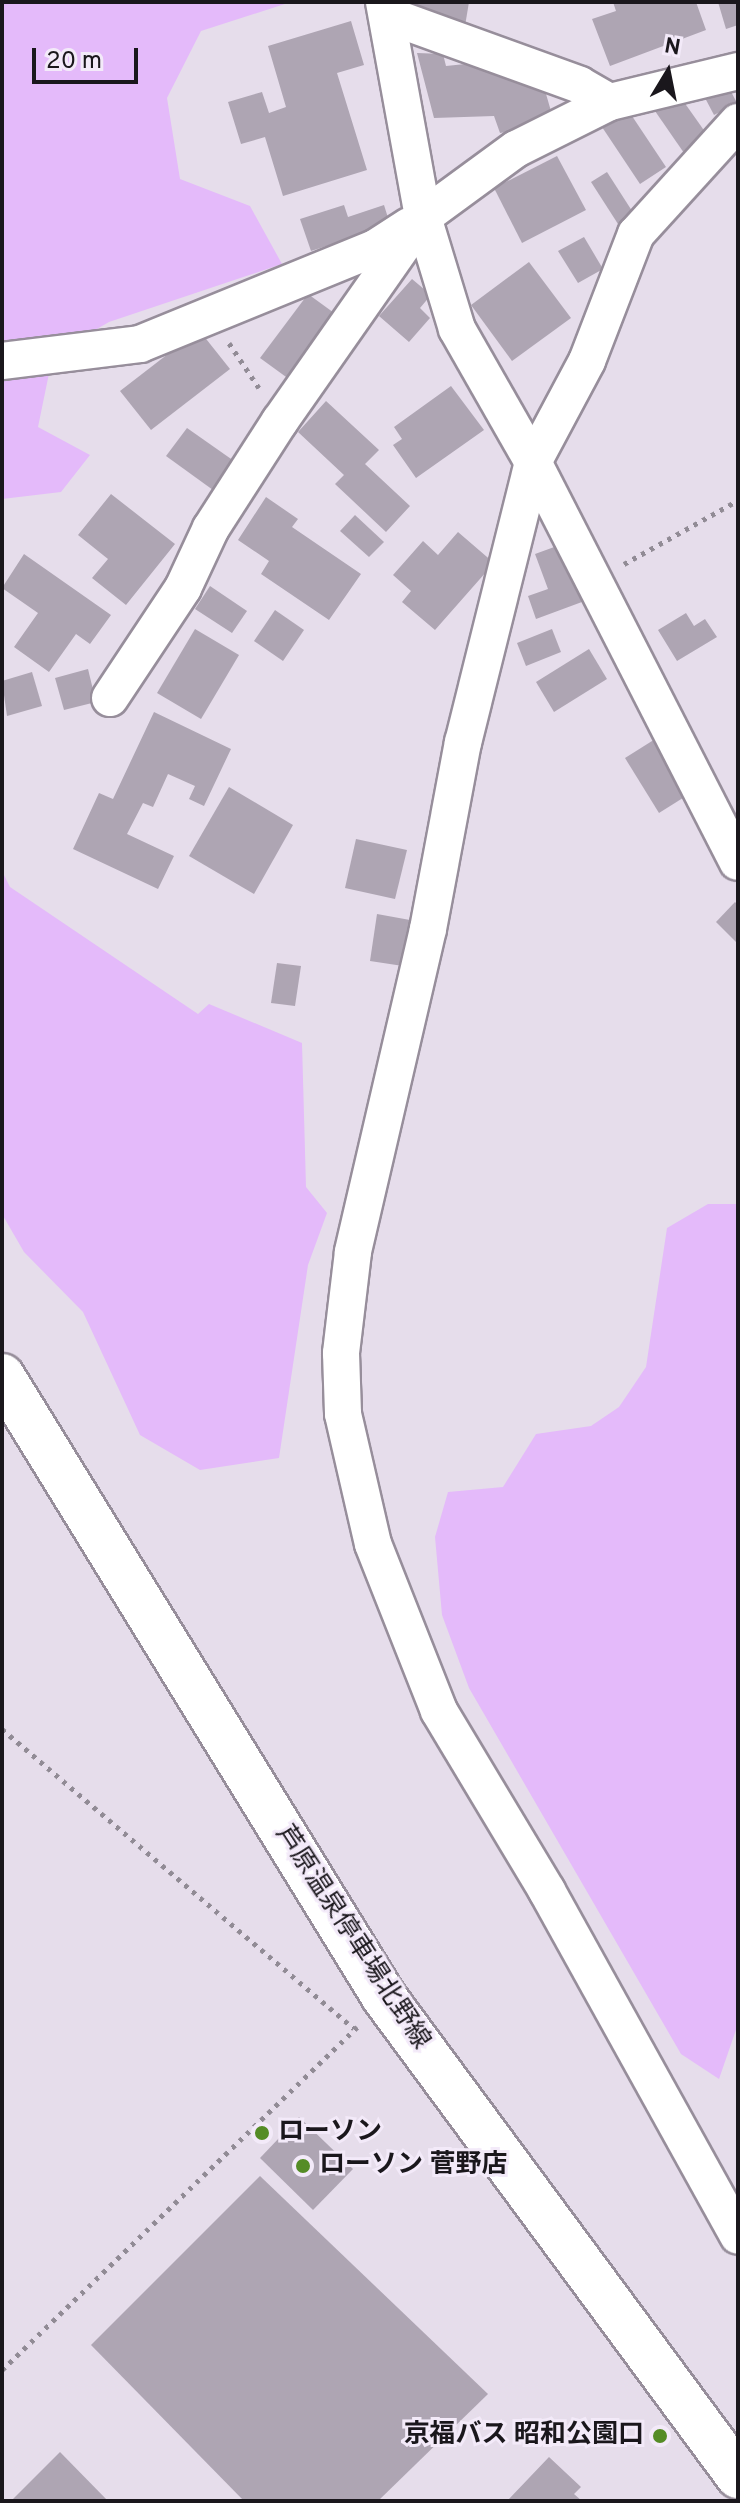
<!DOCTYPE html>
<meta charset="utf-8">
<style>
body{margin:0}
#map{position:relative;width:740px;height:2503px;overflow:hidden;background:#e6ddeb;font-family:Overpass,"Noto Sans JP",sans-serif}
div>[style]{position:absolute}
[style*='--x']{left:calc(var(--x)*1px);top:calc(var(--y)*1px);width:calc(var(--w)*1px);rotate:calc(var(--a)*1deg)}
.green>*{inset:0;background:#e4bafa}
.building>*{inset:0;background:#aea5b3}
.path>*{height:5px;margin-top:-2.5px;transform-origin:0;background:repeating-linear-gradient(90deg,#918b95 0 4px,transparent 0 10px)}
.roads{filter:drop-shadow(2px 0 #978e9b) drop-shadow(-2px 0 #978e9b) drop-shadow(0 2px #978e9b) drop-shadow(0 -2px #978e9b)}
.minor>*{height:36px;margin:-18px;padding:0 18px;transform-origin:18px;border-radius:18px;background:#fff}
.major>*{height:44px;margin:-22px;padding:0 22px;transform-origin:22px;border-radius:22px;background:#fff}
.dots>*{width:22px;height:22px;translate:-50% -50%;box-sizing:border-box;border:4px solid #f3eaf9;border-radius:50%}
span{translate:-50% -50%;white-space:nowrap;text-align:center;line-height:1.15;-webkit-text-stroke:6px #f3eaf9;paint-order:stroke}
.street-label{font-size:26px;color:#1a171c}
.poi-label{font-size:26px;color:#1a171c;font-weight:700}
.left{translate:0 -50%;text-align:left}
.right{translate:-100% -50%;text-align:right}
.frame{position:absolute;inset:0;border:4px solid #1a171c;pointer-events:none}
.north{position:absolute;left:628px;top:32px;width:80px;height:80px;-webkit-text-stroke:6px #f3eaf9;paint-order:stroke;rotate:10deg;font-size:22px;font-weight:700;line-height:32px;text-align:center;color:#1a171c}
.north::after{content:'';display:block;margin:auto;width:28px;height:36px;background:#1a171c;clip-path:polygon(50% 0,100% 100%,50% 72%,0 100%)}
.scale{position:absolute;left:32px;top:48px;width:106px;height:36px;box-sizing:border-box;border:4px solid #1a171c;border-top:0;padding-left:10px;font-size:24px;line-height:28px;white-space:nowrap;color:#1a171c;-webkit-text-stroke:6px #f3eaf9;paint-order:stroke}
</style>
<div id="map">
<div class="green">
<div style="clip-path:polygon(2px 2px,291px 2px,201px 31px,167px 98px,180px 179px,250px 206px,282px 264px,109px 322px,53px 354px,38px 427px,90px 455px,61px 492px,2px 499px)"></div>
<div style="clip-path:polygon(2px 871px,10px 887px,198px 1014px,209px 1004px,302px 1043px,306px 1187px,327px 1213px,308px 1265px,279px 1458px,200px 1470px,140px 1435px,83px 1312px,24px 1252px,2px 1214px)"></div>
<div style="clip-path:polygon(708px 1204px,738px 1204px,738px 2024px,719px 2079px,681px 2054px,469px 1688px,442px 1615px,435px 1537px,448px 1492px,503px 1487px,536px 1434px,591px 1426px,619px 1407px,646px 1367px,667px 1228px)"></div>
</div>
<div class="building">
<div style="clip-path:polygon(413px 2px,469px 2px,464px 32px,410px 23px)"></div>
<div style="clip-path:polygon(613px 2px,696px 2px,706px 30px,610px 66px,592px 19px,616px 11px)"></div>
<div style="clip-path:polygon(718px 2px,738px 2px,738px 25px,726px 29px)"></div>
<div style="clip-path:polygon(351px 21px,364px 65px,337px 73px,367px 170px,283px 196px,265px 137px,241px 144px,228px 102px,262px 92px,269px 113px,286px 107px,268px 46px)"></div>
<div style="clip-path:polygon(417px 53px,443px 54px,446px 66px,475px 63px,544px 87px,555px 125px,500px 133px,494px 116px,434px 118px)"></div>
<div style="clip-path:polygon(727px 84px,737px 103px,714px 115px,704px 96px)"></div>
<div style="clip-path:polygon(679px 95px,708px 136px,684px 153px,655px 111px)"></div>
<div style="clip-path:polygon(628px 110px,666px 167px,640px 184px,602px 127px)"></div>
<div style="clip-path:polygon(557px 156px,586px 210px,522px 243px,494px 188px)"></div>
<div style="clip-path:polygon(607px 172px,634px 214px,618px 224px,591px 182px)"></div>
<div style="clip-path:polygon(344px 205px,348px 217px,384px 205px,394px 237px,352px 251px,348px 239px,311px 251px,300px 219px)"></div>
<div style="clip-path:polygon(584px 237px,603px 269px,578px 283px,558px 251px)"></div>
<div style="clip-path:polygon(529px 262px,571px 318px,512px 361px,471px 305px)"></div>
<div style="clip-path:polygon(412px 279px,431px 295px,420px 308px,430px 318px,409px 342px,379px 316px)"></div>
<div style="clip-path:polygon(308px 294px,341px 318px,293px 382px,260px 358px)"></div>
<div style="clip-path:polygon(199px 330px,230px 369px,151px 430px,120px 391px)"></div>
<div style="clip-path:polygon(451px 386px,484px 430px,416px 478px,393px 445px,402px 439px,394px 427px)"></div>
<div style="clip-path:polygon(326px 401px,379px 450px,365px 464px,410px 506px,386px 532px,335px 484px,344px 475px,298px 432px)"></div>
<div style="clip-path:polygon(187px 428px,234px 461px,213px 490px,166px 456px)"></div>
<div style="clip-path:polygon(111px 494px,175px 544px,126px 605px,92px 578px,108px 559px,78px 535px)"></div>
<div style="clip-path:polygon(266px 497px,298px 519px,292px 527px,361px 574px,329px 620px,261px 574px,269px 561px,238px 540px)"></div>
<div style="clip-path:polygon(355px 515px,384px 542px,369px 557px,340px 531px)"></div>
<div style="clip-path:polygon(458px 532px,494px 563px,435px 630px,402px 602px,411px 591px,393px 575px,423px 541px,438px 555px)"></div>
<div style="clip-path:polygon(568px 542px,590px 599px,536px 619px,528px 596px,548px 589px,535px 554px)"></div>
<div style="clip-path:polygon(24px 554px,111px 615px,90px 644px,76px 634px,49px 672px,14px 647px,38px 613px,2px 588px)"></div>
<div style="clip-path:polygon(210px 586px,247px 611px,232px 633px,195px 609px)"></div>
<div style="clip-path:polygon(275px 610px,304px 630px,283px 661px,254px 641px)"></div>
<div style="clip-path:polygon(686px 613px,694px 626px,705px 619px,717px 637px,677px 661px,658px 630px)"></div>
<div style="clip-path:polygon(195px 629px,239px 655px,201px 719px,157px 693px)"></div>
<div style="clip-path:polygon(552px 629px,561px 652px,526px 666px,517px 643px)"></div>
<div style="clip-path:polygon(589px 649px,607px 679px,554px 712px,536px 682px)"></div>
<div style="clip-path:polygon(88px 669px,96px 702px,64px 710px,55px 678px)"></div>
<div style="clip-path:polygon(32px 672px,42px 706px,7px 716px,2px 681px)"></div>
<div style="clip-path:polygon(154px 712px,231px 749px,204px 806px,189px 799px,195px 786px,168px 774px,153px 807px,143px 803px,127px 834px,174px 856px,158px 889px,73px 849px,99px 793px,113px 799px)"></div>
<div style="clip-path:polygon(660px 736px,694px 791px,659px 813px,625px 758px)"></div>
<div style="clip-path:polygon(229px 787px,293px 825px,254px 894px,189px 856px)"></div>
<div style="clip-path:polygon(356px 839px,407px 850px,395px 899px,345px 888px)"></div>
<div style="clip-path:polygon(735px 902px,738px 905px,738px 944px,716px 922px)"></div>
<div style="clip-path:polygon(377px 914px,410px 920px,403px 966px,370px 961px)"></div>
<div style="clip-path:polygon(277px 963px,301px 966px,295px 1006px,271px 1003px)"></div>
<div style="clip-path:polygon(299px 2117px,353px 2169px,313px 2210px,260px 2158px)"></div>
<div style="clip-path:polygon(260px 2176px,488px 2394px,378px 2501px,244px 2501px,91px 2345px)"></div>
<div style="clip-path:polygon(60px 2452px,108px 2501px,11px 2501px)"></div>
<div style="clip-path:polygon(549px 2457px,581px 2487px,574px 2494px,582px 2501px,507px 2501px)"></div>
</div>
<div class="path">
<div style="--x:229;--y:343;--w:54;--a:56.3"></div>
<div style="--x:624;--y:564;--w:125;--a:-29.2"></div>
<div style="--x:2;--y:1729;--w:462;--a:40.4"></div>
<div style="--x:2;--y:2370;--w:494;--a:-44"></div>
</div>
<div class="roads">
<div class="minor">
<div style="--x:384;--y:2;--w:219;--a:79.7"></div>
<div style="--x:423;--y:217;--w:117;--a:73.1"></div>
<div style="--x:457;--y:329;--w:153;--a:60.3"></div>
<div style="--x:533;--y:462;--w:449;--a:62.9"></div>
<div style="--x:387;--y:15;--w:205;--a:19.9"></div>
<div style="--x:580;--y:85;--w:34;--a:30"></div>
<div style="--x:738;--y:122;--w:151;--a:132.3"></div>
<div style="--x:636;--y:234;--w:136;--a:111.1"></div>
<div style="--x:587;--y:361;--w:115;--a:118.1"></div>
<div style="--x:533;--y:462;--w:289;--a:104"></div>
<div style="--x:463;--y:742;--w:190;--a:100.6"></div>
<div style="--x:428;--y:929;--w:332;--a:103.1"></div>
<div style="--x:353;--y:1252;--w:102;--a:96.8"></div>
<div style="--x:341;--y:1353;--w:61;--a:88.1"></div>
<div style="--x:343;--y:1414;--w:133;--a:77"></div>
<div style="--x:373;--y:1544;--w:180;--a:68.4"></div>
<div style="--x:439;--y:1711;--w:210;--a:59"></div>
<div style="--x:547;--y:1891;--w:394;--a:61"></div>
<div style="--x:2;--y:361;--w:139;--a:-7"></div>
<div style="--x:140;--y:344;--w:254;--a:-22.2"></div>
<div style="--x:375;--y:248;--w:40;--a:-32.9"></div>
<div style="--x:110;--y:698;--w:132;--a:-56.4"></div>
<div style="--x:183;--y:588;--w:66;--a:-65"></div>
<div style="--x:211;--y:528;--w:127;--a:-57.2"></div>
<div style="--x:280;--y:421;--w:249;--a:-55"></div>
<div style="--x:423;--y:217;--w:115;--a:-36.2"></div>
<div style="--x:516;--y:149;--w:105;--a:-26.6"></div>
<div style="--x:610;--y:102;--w:132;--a:-13.6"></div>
</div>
<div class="major">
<div style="--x:2;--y:1376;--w:729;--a:58.4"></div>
<div style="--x:384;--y:1997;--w:596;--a:53.53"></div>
</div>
</div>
<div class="dots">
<div style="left:262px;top:2133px;background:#558c26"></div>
<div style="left:303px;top:2166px;background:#558c26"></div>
<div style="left:660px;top:2436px;background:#558c26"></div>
</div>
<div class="street-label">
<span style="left:352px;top:1938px;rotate:57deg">芦原温泉停車場北野線</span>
</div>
<div class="poi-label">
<span class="left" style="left:278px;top:2133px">ローソン</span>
<span class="left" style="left:319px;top:2166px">ローソン 菅野店</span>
<span class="right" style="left:644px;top:2436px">京福バス 昭和公園口</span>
</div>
<div class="frame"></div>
<div class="north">N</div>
<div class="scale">20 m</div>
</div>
